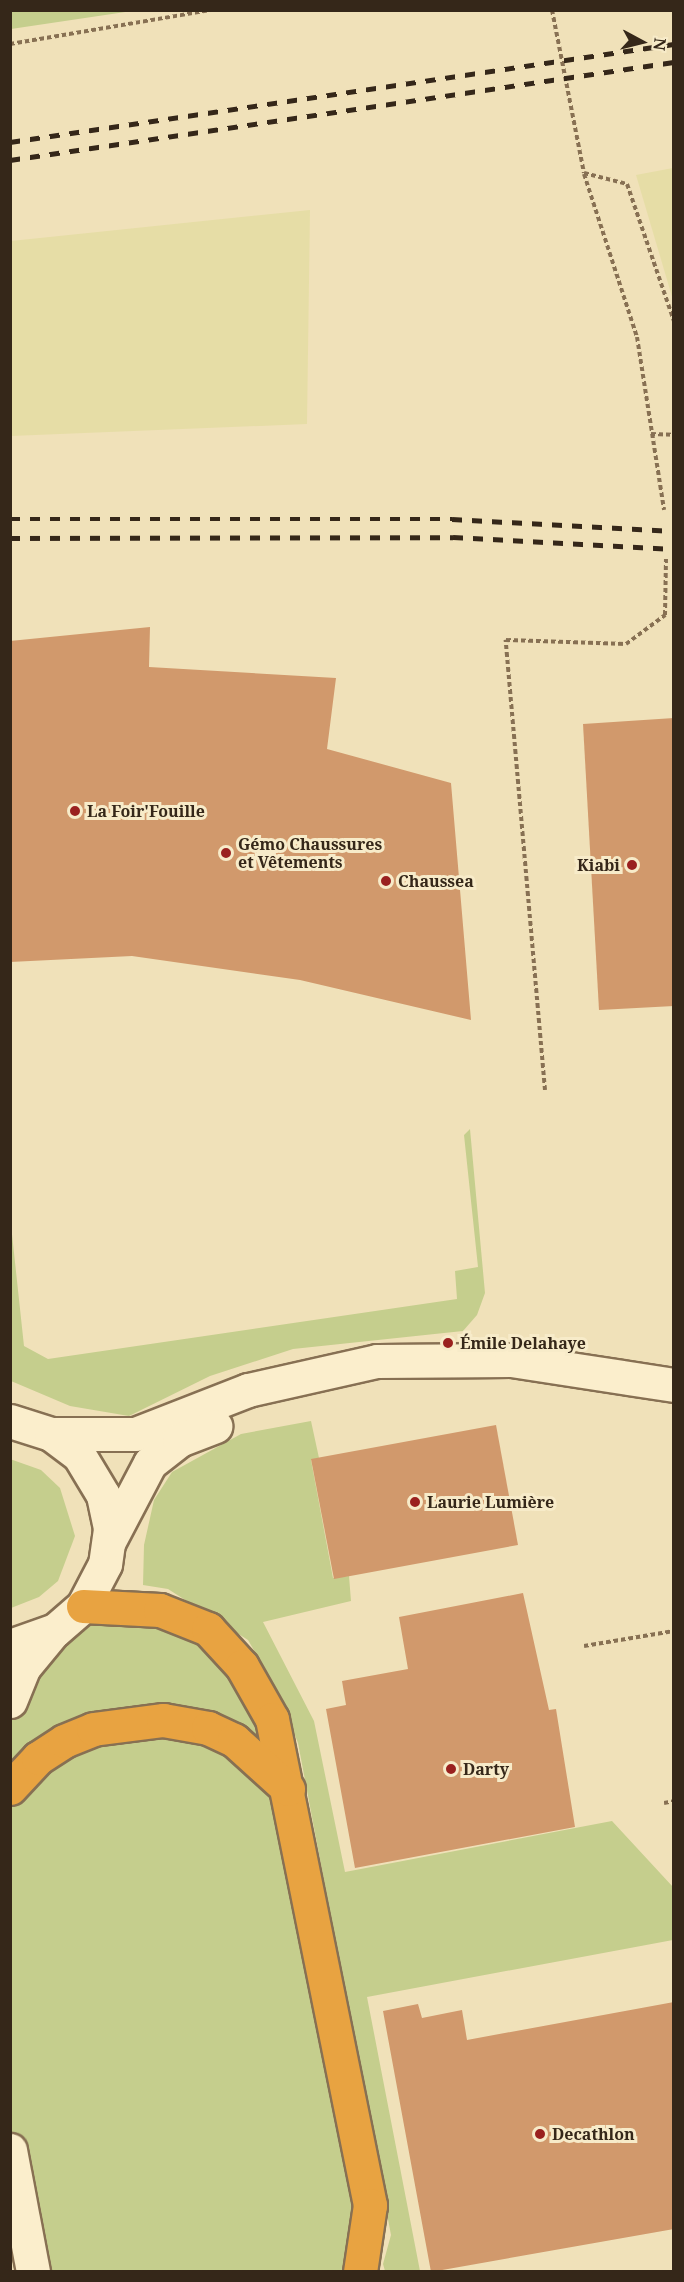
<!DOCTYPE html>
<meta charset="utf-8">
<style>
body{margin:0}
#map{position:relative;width:684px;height:2282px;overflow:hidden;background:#f0e1b9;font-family:"Noto Serif",serif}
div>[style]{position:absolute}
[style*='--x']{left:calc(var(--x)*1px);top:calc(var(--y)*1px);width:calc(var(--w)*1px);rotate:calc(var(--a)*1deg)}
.farmland>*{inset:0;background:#e6dda6}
.green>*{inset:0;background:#c5ce8d}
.building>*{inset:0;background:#d1996c}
.path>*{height:4px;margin-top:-2px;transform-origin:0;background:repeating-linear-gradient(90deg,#877053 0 4.5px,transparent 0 7.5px)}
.roads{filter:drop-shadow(2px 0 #877053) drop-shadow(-2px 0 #877053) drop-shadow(0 2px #877053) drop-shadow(0 -2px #877053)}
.minor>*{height:33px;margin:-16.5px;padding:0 16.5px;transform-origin:16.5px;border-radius:16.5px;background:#fbeecc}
.highway>*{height:33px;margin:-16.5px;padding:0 16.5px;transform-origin:16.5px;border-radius:16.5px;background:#e8a341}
.rail>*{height:4.5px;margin-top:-2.25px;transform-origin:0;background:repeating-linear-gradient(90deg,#352719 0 10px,transparent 0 20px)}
.dots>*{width:16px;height:16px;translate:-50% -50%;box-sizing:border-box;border:3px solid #f7ebc9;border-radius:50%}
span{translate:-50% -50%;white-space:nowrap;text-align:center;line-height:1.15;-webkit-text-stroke:6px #f7ebc9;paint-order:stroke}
.poi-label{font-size:16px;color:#352719;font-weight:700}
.left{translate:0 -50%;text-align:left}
.right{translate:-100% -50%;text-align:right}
.frame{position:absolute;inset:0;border:12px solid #352719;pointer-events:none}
.north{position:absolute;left:612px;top:12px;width:60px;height:60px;-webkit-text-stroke:4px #f7ebc9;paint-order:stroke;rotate:97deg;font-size:16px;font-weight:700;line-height:24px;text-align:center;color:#352719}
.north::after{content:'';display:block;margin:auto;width:21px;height:27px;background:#352719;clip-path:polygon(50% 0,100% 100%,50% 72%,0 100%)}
</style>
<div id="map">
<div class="farmland">
<div style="clip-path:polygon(673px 168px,674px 168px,673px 300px,636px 175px)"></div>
<div style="clip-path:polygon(310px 210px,307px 424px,11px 436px,11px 241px)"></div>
</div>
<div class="green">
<div style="clip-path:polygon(11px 10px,132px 10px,132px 11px,11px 29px)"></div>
<div style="clip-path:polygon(470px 1129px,485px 1293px,477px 1315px,463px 1331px,293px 1349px,210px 1376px,129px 1416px,70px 1406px,11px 1381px,11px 1225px,24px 1346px,48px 1359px,457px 1299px,455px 1271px,478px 1267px,464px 1135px)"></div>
<div style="clip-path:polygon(311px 1421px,319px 1458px,311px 1460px,333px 1578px,349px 1576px,351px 1601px,263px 1622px,314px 1721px,345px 1872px,612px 1821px,673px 1887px,673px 1940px,367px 1997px,420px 2271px,385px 2271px,383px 2264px,391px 2235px,298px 1743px,277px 1690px,248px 1640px,168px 1589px,143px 1585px,144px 1545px,154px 1500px,172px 1472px,241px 1434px)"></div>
<div style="clip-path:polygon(10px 1459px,41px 1470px,60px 1488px,75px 1536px,58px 1581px,39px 1597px,11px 1608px)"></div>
<div style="clip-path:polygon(160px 1610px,258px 1691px,370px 2205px,360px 2271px,34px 2271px,10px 2148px,10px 1701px,70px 1619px)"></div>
</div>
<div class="building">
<div style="clip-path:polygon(150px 627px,149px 667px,336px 678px,327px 749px,451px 783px,471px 1020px,300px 980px,132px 956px,10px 962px,10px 641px)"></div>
<div style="clip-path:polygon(674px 718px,674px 1006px,599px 1010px,583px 724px)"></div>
<div style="clip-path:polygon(496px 1425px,518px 1545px,334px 1579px,311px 1459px)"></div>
<div style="clip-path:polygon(523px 1593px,549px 1710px,556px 1709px,575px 1827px,355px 1868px,326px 1709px,346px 1705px,342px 1681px,408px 1669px,399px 1617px)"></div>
<div style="clip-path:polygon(674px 2002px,674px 2229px,431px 2272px,383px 2011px,418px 2004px,422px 2018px,462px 2010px,467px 2040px)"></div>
</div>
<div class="path">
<div style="--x:552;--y:10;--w:166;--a:78.9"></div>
<div style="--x:584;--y:173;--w:44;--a:14.3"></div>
<div style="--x:627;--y:184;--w:145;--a:71.1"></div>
<div style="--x:10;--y:44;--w:203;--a:-9.6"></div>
<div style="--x:584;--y:174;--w:171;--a:72"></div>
<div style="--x:637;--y:337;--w:175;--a:81.1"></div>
<div style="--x:651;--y:434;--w:23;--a:2"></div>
<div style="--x:545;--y:1090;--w:452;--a:-95"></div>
<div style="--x:506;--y:640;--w:120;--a:1.9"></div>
<div style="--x:626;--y:644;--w:49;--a:-36.6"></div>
<div style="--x:665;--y:615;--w:56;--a:-89"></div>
<div style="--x:584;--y:1646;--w:91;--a:-9.5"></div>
<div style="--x:664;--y:1803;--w:10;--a:-11"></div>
</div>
<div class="roads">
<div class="minor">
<div style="--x:10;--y:1421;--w:43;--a:17.6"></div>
<div style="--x:51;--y:1434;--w:35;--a:37"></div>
<div style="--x:79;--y:1455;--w:47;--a:59"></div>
<div style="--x:103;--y:1495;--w:35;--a:78"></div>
<div style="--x:110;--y:1529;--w:35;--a:98"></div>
<div style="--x:105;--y:1564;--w:47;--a:117.6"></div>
<div style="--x:83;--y:1606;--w:37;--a:139"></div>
<div style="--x:55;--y:1630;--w:48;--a:160.4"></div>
<div style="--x:51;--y:1434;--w:84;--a:0"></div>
<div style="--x:135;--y:1434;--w:121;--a:-21.3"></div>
<div style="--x:248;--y:1390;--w:132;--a:-12.7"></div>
<div style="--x:377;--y:1361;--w:134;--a:-0.4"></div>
<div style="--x:511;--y:1360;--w:165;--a:8.7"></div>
<div style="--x:109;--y:1541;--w:88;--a:-62.3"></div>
<div style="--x:150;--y:1463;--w:37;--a:-38"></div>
<div style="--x:179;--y:1440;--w:39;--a:-21"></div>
<div style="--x:10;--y:1701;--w:37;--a:-68"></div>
<div style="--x:24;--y:1667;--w:45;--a:-50.4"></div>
<div style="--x:10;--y:2150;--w:124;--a:79.3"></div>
</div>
<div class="highway">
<div style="--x:83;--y:1606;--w:77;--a:3"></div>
<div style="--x:160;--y:1610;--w:52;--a:21.6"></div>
<div style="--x:208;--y:1629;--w:50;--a:47.4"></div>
<div style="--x:242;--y:1666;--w:61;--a:60.5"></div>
<div style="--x:272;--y:1719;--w:496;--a:78.6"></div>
<div style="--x:370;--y:2205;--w:68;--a:98.5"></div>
<div style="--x:10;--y:1788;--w:41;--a:-47"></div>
<div style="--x:38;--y:1758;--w:31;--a:-33"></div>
<div style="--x:64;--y:1741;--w:31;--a:-22"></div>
<div style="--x:93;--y:1729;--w:71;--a:-7.3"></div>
<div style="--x:163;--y:1720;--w:46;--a:10.1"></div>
<div style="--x:208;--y:1728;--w:29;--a:25"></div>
<div style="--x:234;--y:1740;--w:73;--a:42.2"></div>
</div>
</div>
<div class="rail">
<div style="--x:10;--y:142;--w:671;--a:-8.4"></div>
<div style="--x:10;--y:160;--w:671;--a:-8.4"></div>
<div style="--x:10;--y:519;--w:442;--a:0"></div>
<div style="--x:452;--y:519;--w:222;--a:3.1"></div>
<div style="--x:10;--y:538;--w:443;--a:-0.1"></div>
<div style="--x:453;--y:537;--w:221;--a:3.1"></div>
</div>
<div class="dots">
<div style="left:75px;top:811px;background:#9a211f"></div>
<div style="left:226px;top:853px;background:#9a211f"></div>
<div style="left:632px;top:865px;background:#9a211f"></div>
<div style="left:386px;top:881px;background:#9a211f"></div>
<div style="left:448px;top:1343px;background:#9a211f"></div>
<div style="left:415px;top:1502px;background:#9a211f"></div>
<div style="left:451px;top:1769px;background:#9a211f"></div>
<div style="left:540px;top:2134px;background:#9a211f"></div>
</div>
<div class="poi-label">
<span class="left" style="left:87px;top:811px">La Foir'Fouille</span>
<span class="left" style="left:238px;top:853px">Gémo Chaussures<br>et Vêtements</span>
<span class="right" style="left:620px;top:865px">Kiabi</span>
<span class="left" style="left:398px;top:881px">Chaussea</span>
<span class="left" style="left:460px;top:1343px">Émile Delahaye</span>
<span class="left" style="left:427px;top:1502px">Laurie Lumière</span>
<span class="left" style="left:463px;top:1769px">Darty</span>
<span class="left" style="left:552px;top:2134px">Decathlon</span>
</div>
<div class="frame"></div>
<div class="north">N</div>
</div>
